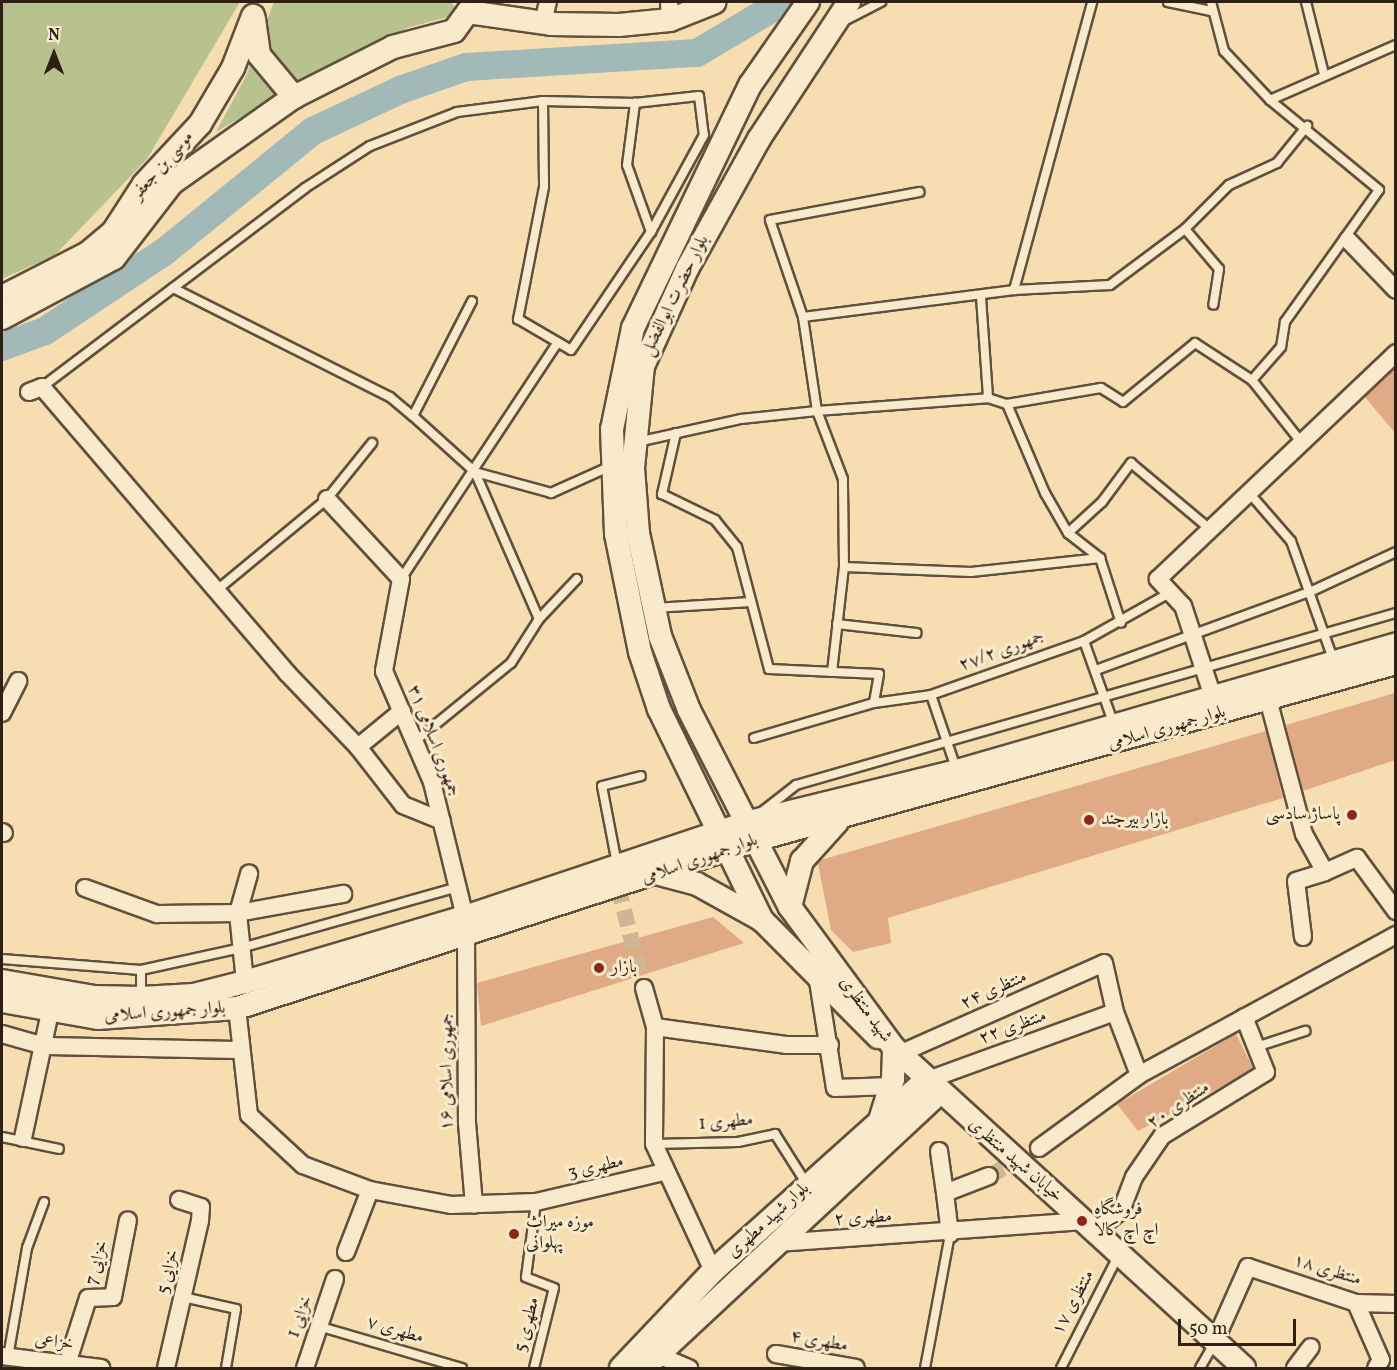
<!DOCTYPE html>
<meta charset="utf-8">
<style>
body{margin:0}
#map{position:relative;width:1397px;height:1370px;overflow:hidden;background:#f6deb1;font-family:Vollkorn,Amiri,serif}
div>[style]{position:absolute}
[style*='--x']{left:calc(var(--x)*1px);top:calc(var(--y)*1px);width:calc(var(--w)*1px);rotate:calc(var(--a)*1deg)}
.green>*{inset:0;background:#b8c28e}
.river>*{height:28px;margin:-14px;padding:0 14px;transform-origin:14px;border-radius:14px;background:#a1b9b7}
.building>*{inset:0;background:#e0aa84}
.street-tunnel>*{height:16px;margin-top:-8px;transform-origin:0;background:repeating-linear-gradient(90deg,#ceb892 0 16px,transparent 0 24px)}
.roads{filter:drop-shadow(2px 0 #60503d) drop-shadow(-2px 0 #60503d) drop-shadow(0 2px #60503d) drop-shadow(0 -2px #60503d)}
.lane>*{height:8px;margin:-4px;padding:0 4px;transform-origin:4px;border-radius:4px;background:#f9eacc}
.street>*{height:16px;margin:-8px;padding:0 8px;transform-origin:8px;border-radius:8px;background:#f9eacc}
.secondary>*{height:22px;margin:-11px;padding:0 11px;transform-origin:11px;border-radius:11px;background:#f9eacc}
.dots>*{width:16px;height:16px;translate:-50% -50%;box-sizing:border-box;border:3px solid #f9eacc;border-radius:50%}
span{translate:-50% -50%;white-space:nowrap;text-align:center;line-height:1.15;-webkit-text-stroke:6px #f9eacc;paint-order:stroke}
.street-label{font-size:18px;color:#2e2016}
.poi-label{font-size:18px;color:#2e2016}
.right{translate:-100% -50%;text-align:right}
.left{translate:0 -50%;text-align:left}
.frame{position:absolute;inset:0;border:3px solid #2e2016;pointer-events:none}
.north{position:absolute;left:24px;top:24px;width:60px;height:60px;-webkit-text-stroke:4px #f9eacc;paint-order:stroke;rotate:0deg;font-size:16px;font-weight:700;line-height:24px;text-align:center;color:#2e2016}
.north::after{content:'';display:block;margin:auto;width:21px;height:27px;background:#2e2016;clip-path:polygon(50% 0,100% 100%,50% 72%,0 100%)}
.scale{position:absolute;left:1178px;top:1319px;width:118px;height:27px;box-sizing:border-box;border:3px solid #2e2016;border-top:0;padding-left:8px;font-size:18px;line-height:21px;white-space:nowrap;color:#2e2016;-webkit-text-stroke:4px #f9eacc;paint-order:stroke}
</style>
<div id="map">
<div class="green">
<div style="clip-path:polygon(2px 2px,240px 2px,147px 159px,55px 255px,2px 279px)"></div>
<div style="clip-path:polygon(274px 2px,451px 2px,460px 14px,410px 27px,343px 57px,216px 132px,246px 76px)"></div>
</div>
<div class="river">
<div style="--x:2;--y:347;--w:46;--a:-20.4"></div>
<div style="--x:45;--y:331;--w:143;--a:-33.6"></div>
<div style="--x:164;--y:252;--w:192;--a:-39.1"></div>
<div style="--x:313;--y:131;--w:96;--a:-25.2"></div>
<div style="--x:400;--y:90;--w:70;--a:-19.2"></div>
<div style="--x:466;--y:67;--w:231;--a:-3.5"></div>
<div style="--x:697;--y:53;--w:100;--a:-30.7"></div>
</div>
<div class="building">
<div style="clip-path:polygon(1395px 368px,1395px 433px,1365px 397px)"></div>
<div style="clip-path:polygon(1395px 693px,1395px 760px,1303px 791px,1286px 725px)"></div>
<div style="clip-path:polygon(1266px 731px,1283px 798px,888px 918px,891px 943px,853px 952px,831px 930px,818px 864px,821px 860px)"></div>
<div style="clip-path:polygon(713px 917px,744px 943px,481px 1026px,477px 983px)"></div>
<div style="clip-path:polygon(1236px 1034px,1253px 1068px,1223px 1086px,1138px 1131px,1117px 1104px)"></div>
</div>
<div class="street-tunnel">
<div style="--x:618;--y:887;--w:104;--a:75.6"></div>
<div style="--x:989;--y:1176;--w:57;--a:-29.2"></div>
</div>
<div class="roads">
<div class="lane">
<div style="--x:1168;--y:2;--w:44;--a:11.8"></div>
<div style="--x:1211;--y:2;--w:51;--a:75.1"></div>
<div style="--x:1224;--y:51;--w:67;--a:46.8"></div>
<div style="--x:1270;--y:100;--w:141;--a:39.5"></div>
<div style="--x:1379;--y:190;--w:162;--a:125.5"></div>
<div style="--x:1285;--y:322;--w:25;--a:99"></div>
<div style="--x:1281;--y:347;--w:44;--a:131.3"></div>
<div style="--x:1306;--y:2;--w:74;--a:76"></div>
<div style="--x:844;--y:21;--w:42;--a:-27.2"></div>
<div style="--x:1270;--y:100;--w:137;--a:-23.6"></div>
<div style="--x:543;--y:101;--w:86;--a:89.3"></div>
<div style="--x:544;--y:187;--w:135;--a:101.1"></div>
<div style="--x:518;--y:319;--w:61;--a:30.3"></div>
<div style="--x:571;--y:350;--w:143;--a:-55.9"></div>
<div style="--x:651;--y:232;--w:71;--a:-109.7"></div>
<div style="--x:627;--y:165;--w:63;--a:-82.6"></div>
<div style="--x:1185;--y:229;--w:52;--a:49.6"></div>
<div style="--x:1219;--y:269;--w:36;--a:99"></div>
<div style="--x:173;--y:288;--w:243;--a:26.7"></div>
<div style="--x:390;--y:397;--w:30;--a:40"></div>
<div style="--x:413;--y:416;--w:84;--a:42.1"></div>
<div style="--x:475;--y:472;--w:160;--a:66.5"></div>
<div style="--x:1014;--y:290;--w:298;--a:-74.8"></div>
<div style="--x:981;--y:297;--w:101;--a:86"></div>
<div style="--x:803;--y:317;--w:213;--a:-7.3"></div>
<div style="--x:1014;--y:290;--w:96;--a:-3"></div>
<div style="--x:1110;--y:285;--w:94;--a:-36.7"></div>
<div style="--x:1185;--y:229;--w:62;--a:-45"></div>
<div style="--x:1229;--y:185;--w:53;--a:-24.6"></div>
<div style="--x:1277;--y:163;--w:48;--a:-51"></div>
<div style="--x:42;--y:387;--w:330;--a:-37.1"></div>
<div style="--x:305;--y:188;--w:77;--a:-32.9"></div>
<div style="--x:370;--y:146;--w:93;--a:-21.3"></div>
<div style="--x:457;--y:112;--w:87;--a:-7.3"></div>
<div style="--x:543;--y:101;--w:92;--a:1.2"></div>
<div style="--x:635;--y:103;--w:64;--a:-6.2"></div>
<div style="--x:699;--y:96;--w:39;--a:83"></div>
<div style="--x:704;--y:135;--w:111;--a:118.7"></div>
<div style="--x:1007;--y:404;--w:97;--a:66.9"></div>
<div style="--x:1045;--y:493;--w:46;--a:60.1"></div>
<div style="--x:1068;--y:533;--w:41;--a:38"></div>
<div style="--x:413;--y:416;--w:129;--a:-62.8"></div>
<div style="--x:676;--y:433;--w:63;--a:102.9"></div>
<div style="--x:662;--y:494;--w:59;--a:26.1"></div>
<div style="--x:715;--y:520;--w:35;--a:51"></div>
<div style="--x:737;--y:547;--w:126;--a:75.3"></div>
<div style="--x:769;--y:669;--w:110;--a:2.6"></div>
<div style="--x:879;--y:674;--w:29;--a:100"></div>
<div style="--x:637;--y:442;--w:107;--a:-12.5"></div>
<div style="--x:741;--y:419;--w:76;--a:-6"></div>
<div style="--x:817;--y:411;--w:171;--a:-4.3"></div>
<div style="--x:988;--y:398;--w:20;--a:18"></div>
<div style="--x:1007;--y:404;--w:95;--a:-9.7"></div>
<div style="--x:1101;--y:388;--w:26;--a:32"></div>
<div style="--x:1123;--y:402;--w:93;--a:-39.3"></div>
<div style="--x:1195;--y:343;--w:68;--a:33"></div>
<div style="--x:1252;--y:380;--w:80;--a:51.6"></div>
<div style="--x:475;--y:472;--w:79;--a:15.4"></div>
<div style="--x:551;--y:493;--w:66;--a:-24.2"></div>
<div style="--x:1251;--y:495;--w:61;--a:49"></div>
<div style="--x:1291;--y:541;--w:128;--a:70.4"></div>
<div style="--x:1068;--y:533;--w:46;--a:-42.4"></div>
<div style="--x:1102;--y:502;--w:49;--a:-53.4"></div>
<div style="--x:1131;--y:463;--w:104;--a:39.9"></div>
<div style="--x:844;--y:567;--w:127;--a:2.3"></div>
<div style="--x:971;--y:572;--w:130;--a:-6.2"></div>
<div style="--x:1100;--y:558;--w:68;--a:72.1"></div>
<div style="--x:401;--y:579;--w:284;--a:-56.5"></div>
<div style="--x:217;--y:590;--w:143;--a:-39.6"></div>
<div style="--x:327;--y:499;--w:72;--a:-51.2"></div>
<div style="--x:654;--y:608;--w:97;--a:-3.5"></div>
<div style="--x:837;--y:624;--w:80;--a:6.5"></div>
<div style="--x:1084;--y:641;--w:89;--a:70.3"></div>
<div style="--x:1096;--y:670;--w:230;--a:-20.1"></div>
<div style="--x:1312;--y:591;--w:93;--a:-24.9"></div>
<div style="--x:832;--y:672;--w:106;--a:-83.5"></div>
<div style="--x:844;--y:567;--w:88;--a:-90.7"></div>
<div style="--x:843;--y:479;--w:73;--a:-110.9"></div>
<div style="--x:817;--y:411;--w:95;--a:-98.5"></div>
<div style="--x:803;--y:317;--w:102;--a:-108.8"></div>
<div style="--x:770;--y:220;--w:152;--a:-10.6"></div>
<div style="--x:931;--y:695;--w:80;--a:71.1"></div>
<div style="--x:754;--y:738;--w:125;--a:-16.3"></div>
<div style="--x:874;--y:703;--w:58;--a:-8"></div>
<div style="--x:931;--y:695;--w:162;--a:-19.4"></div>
<div style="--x:1084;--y:641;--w:100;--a:-29.4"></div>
<div style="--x:414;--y:742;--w:125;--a:-39.2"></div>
<div style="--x:511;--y:663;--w:52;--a:-57.5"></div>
<div style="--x:539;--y:619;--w:55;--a:-46.5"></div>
<div style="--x:763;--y:811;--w:42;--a:-38.2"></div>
<div style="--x:796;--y:785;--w:624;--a:-16"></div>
<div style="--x:617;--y:864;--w:79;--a:-100.9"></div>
<div style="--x:602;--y:786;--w:40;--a:-14.4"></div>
<div style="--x:2;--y:959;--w:139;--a:4.5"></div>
<div style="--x:141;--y:970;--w:102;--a:-12.4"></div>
<div style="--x:241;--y:948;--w:225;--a:-15.7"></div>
<div style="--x:141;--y:970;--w:26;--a:90"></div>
<div style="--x:1256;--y:1047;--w:52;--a:-18.1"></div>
<div style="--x:2;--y:1137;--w:58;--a:11.9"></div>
<div style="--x:654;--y:1144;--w:84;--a:-1.4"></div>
<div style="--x:738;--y:1142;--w:38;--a:-12"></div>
<div style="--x:775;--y:1134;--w:62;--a:57.6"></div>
<div style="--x:183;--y:1297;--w:54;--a:12.8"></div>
<div style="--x:236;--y:1309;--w:60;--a:99.6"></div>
<div style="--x:318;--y:1326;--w:150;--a:16.3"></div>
<div style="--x:8;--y:1357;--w:111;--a:-80.1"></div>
<div style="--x:27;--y:1248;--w:49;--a:-69.7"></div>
<div style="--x:534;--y:1368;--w:82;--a:-76"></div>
<div style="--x:554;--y:1288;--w:30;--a:-159"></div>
<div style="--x:526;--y:1277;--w:76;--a:-82.4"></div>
<div style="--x:925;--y:1368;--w:136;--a:-79.4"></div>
<div style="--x:1061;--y:1368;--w:128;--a:-63"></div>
<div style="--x:1200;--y:1368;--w:30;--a:-60"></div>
</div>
<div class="street">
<div style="--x:669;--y:2;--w:18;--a:87"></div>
<div style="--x:543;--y:23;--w:22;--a:-77"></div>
<div style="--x:1348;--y:240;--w:69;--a:46.2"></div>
<div style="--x:29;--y:392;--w:14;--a:-21"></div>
<div style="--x:42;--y:387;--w:378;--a:49.4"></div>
<div style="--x:288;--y:674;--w:101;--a:46.2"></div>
<div style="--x:327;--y:499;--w:109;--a:47.2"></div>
<div style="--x:401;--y:579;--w:94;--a:100.5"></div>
<div style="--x:384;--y:671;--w:121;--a:66.6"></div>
<div style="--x:432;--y:782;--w:139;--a:76.3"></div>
<div style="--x:1213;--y:697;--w:96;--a:-108.2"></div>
<div style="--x:1183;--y:606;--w:37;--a:-133"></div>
<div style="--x:1158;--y:579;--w:328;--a:-43.5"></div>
<div style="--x:1268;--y:699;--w:140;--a:75.1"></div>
<div style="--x:1304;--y:834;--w:43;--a:61.1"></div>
<div style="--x:1325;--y:872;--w:35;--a:-24"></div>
<div style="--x:1357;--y:858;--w:66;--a:53.7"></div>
<div style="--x:402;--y:711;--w:57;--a:140.7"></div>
<div style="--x:358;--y:747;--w:73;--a:52.2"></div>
<div style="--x:403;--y:805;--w:42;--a:22.3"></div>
<div style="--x:2;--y:713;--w:36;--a:-63"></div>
<div style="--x:2;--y:832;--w:2;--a:27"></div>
<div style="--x:85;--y:888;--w:77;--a:19.9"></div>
<div style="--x:157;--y:914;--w:81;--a:-0.7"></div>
<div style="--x:238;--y:913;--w:107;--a:-10.3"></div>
<div style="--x:1303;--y:937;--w:56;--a:-97.1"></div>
<div style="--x:1296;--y:881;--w:30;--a:-17"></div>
<div style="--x:466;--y:938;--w:185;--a:89.7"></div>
<div style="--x:467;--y:1123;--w:82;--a:85.1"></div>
<div style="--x:818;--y:981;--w:108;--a:81"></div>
<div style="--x:835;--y:1088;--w:57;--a:-2"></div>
<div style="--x:245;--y:982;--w:69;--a:-95.8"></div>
<div style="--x:238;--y:913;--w:41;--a:-74.2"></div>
<div style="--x:644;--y:988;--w:41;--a:74.2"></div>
<div style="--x:655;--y:1027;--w:117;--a:90.5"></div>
<div style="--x:654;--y:1144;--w:140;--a:65.1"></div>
<div style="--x:237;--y:1008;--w:108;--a:83.6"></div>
<div style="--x:249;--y:1115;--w:74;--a:42.8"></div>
<div style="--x:303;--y:1165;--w:72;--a:20.5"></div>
<div style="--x:655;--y:1027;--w:132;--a:7.8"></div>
<div style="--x:786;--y:1045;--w:44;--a:0"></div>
<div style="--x:2;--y:1034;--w:44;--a:15.9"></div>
<div style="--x:44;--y:1046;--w:197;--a:1.2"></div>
<div style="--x:899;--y:1054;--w:224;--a:-23.9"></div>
<div style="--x:1104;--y:963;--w:50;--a:77.3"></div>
<div style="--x:1115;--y:1012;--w:67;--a:69.1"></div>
<div style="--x:925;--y:1081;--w:202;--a:-20"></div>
<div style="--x:23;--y:1138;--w:129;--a:-77.9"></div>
<div style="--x:1039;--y:1148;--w:124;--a:-36.1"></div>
<div style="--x:1139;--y:1075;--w:293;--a:-28.6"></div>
<div style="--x:939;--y:1151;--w:42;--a:81.9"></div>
<div style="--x:1095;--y:1231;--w:33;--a:-38"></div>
<div style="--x:1121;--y:1211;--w:36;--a:-69"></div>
<div style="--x:1134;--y:1177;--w:50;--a:-55.7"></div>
<div style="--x:1162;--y:1136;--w:122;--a:-31.6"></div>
<div style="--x:1266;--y:1072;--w:59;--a:-111.8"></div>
<div style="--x:950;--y:1234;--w:41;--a:-97"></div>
<div style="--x:945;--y:1193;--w:47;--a:-21.1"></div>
<div style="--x:778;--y:1243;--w:306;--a:-4.1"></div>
<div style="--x:346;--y:1252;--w:66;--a:-68.8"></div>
<div style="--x:370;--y:1190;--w:82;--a:10.5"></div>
<div style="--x:451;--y:1205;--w:85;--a:-2"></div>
<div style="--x:536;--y:1202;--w:131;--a:-13.2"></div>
<div style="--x:1356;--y:1303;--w:62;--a:66.3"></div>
<div style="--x:1381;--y:1360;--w:9;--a:122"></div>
<div style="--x:1215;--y:1341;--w:81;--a:-66"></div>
<div style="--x:1248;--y:1267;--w:114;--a:18.4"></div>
<div style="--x:1356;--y:1303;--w:40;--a:1.4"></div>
<div style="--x:776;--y:1354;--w:81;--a:9.9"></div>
<div style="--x:658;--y:1355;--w:34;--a:23"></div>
<div style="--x:2;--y:1356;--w:100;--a:6.9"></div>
<div style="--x:67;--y:1364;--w:69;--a:-72.3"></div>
<div style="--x:88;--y:1298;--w:25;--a:-2"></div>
<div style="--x:113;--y:1297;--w:78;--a:-79"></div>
<div style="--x:166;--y:1368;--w:151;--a:-77"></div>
<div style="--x:200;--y:1221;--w:14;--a:-86"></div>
<div style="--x:201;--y:1207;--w:23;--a:-162"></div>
<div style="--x:305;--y:1368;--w:94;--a:-71.4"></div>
<div style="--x:1295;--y:1368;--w:26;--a:-53"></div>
</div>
<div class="secondary">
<div style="--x:808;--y:2;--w:101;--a:124.9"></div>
<div style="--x:750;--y:85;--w:270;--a:115.7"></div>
<div style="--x:633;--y:328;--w:103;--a:101.7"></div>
<div style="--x:612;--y:429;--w:105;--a:87.8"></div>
<div style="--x:616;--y:534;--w:120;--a:78.5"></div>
<div style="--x:640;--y:652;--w:60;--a:71.6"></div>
<div style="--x:659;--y:709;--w:235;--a:64"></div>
<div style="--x:762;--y:920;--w:165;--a:45.2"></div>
<div style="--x:849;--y:2;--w:164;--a:123.3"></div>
<div style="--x:759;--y:139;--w:146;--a:119"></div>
<div style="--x:688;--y:267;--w:109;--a:114.4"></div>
<div style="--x:643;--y:366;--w:102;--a:95.6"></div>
<div style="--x:633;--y:468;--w:65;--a:85.6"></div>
<div style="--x:638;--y:533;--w:105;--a:77.9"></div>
<div style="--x:660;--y:636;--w:79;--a:68.6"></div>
<div style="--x:689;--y:710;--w:221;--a:62.9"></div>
<div style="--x:790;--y:907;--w:175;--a:53.6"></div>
<div style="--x:894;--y:1048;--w:474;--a:42.4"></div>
<div style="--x:468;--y:12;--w:84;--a:8.2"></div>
<div style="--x:551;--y:24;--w:68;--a:0.8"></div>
<div style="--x:619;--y:25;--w:51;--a:-5.6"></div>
<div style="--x:670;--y:20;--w:48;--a:-21.8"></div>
<div style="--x:254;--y:19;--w:36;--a:82"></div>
<div style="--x:259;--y:55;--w:55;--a:50.2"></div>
<div style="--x:294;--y:97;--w:111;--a:-26.8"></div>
<div style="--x:393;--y:47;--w:63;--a:-14.7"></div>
<div style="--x:454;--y:31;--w:24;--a:-54"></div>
<div style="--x:2;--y:297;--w:97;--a:-27.1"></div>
<div style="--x:88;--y:253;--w:33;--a:-40"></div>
<div style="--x:113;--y:232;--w:57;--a:-57.1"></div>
<div style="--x:144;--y:184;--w:82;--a:-47"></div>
<div style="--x:200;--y:124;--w:65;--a:-59.5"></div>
<div style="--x:233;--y:68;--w:56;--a:-69"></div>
<div style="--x:2;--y:318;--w:127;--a:-28.2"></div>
<div style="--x:114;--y:258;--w:95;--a:-52.3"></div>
<div style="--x:172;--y:183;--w:149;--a:-35.2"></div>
<div style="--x:660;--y:874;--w:38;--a:15"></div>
<div style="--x:697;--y:884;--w:74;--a:29"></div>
<div style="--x:790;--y:907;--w:48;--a:-75.4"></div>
<div style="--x:802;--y:861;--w:52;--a:-48.1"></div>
<div style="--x:2;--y:981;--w:94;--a:9.8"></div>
<div style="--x:95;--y:997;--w:46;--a:1.2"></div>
<div style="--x:141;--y:998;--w:53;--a:-3.2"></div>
<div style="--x:194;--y:995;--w:53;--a:-14.3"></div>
<div style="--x:245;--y:982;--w:229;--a:-16.5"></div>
<div style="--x:465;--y:917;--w:299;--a:-18.5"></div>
<div style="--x:749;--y:822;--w:214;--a:-13.8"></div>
<div style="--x:957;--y:771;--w:457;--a:-16.1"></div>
<div style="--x:2;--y:1001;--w:97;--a:10"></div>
<div style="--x:98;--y:1018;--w:139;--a:-4.1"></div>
<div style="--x:237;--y:1008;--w:549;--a:-17.94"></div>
<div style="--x:759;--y:839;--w:661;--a:-15.45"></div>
<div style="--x:880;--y:1120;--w:43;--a:-72.4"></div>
<div style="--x:893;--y:1079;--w:31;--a:-88"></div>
<div style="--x:621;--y:1368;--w:134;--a:-46.5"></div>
<div style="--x:713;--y:1271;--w:285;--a:-41.9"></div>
<div style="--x:644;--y:1368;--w:402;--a:-43"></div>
</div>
</div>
<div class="dots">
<div style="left:1352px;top:815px;background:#8f2418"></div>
<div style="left:1089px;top:820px;background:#8f2418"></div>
<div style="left:599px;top:968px;background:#8f2418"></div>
<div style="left:1082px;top:1221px;background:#8f2418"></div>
<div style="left:514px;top:1234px;background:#8f2418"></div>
</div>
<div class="street-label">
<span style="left:163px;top:166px;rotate:-49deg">موسی بن جعفر</span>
<span style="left:676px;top:296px;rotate:-64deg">بلوار حضرت ابوالفضل</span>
<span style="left:1002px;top:652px;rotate:-20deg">جمهوری ۲۷/۲</span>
<span style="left:1167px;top:729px;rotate:-16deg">بلوار جمهوری اسلامی</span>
<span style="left:433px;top:741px;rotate:69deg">جمهوری اسلامی ۳۱</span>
<span style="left:700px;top:860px;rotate:-19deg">بلوار جمهوری اسلامی</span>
<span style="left:994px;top:991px;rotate:-24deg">منتظری ۲۴</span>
<span style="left:865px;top:1010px;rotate:54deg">شهید منتظری</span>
<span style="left:165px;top:1013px;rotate:-4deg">بلوار جمهوری اسلامی</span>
<span style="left:1013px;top:1028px;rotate:-20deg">منتظری ۲۲</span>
<span style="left:448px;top:1072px;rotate:-90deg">جمهوری اسلامی ۱۶</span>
<span style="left:1179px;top:1106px;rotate:-34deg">منتظری ۲۰</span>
<span style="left:726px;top:1123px;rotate:-5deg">مطهری 1</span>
<span style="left:1015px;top:1161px;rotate:41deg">خیابان شهید منتظری</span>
<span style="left:596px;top:1168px;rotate:-13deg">مطهری 3</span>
<span style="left:863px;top:1219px;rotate:-3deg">مطهری ۲</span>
<span style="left:769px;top:1221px;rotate:-42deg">بلوار شهید مطهری</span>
<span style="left:98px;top:1263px;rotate:-76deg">خزایی 7</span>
<span style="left:1327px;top:1271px;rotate:17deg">منتظری ۱۸</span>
<span style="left:169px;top:1272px;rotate:-77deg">خزایی 5</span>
<span style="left:1074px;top:1303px;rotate:-62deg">منتظری ۱۷</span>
<span style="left:301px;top:1317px;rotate:-71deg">خزایی 1</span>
<span style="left:528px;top:1325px;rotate:-76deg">مطهری 5</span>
<span style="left:395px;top:1331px;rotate:16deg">مطهری ۷</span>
<span style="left:819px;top:1342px;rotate:10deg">مطهری ۴</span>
<span style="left:54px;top:1343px;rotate:7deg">خزاعی</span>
</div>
<div class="poi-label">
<span class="right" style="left:1340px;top:815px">پاساژ سادسی</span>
<span class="left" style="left:1101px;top:820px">بازار بیرجند</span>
<span class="left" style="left:611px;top:968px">بازار</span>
<span class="left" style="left:1094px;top:1221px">فروشگاه<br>اچ اچ کالا</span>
<span class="left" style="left:526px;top:1234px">موزه میراث<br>پهلوانی</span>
</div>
<div class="frame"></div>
<div class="north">N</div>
<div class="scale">50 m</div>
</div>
